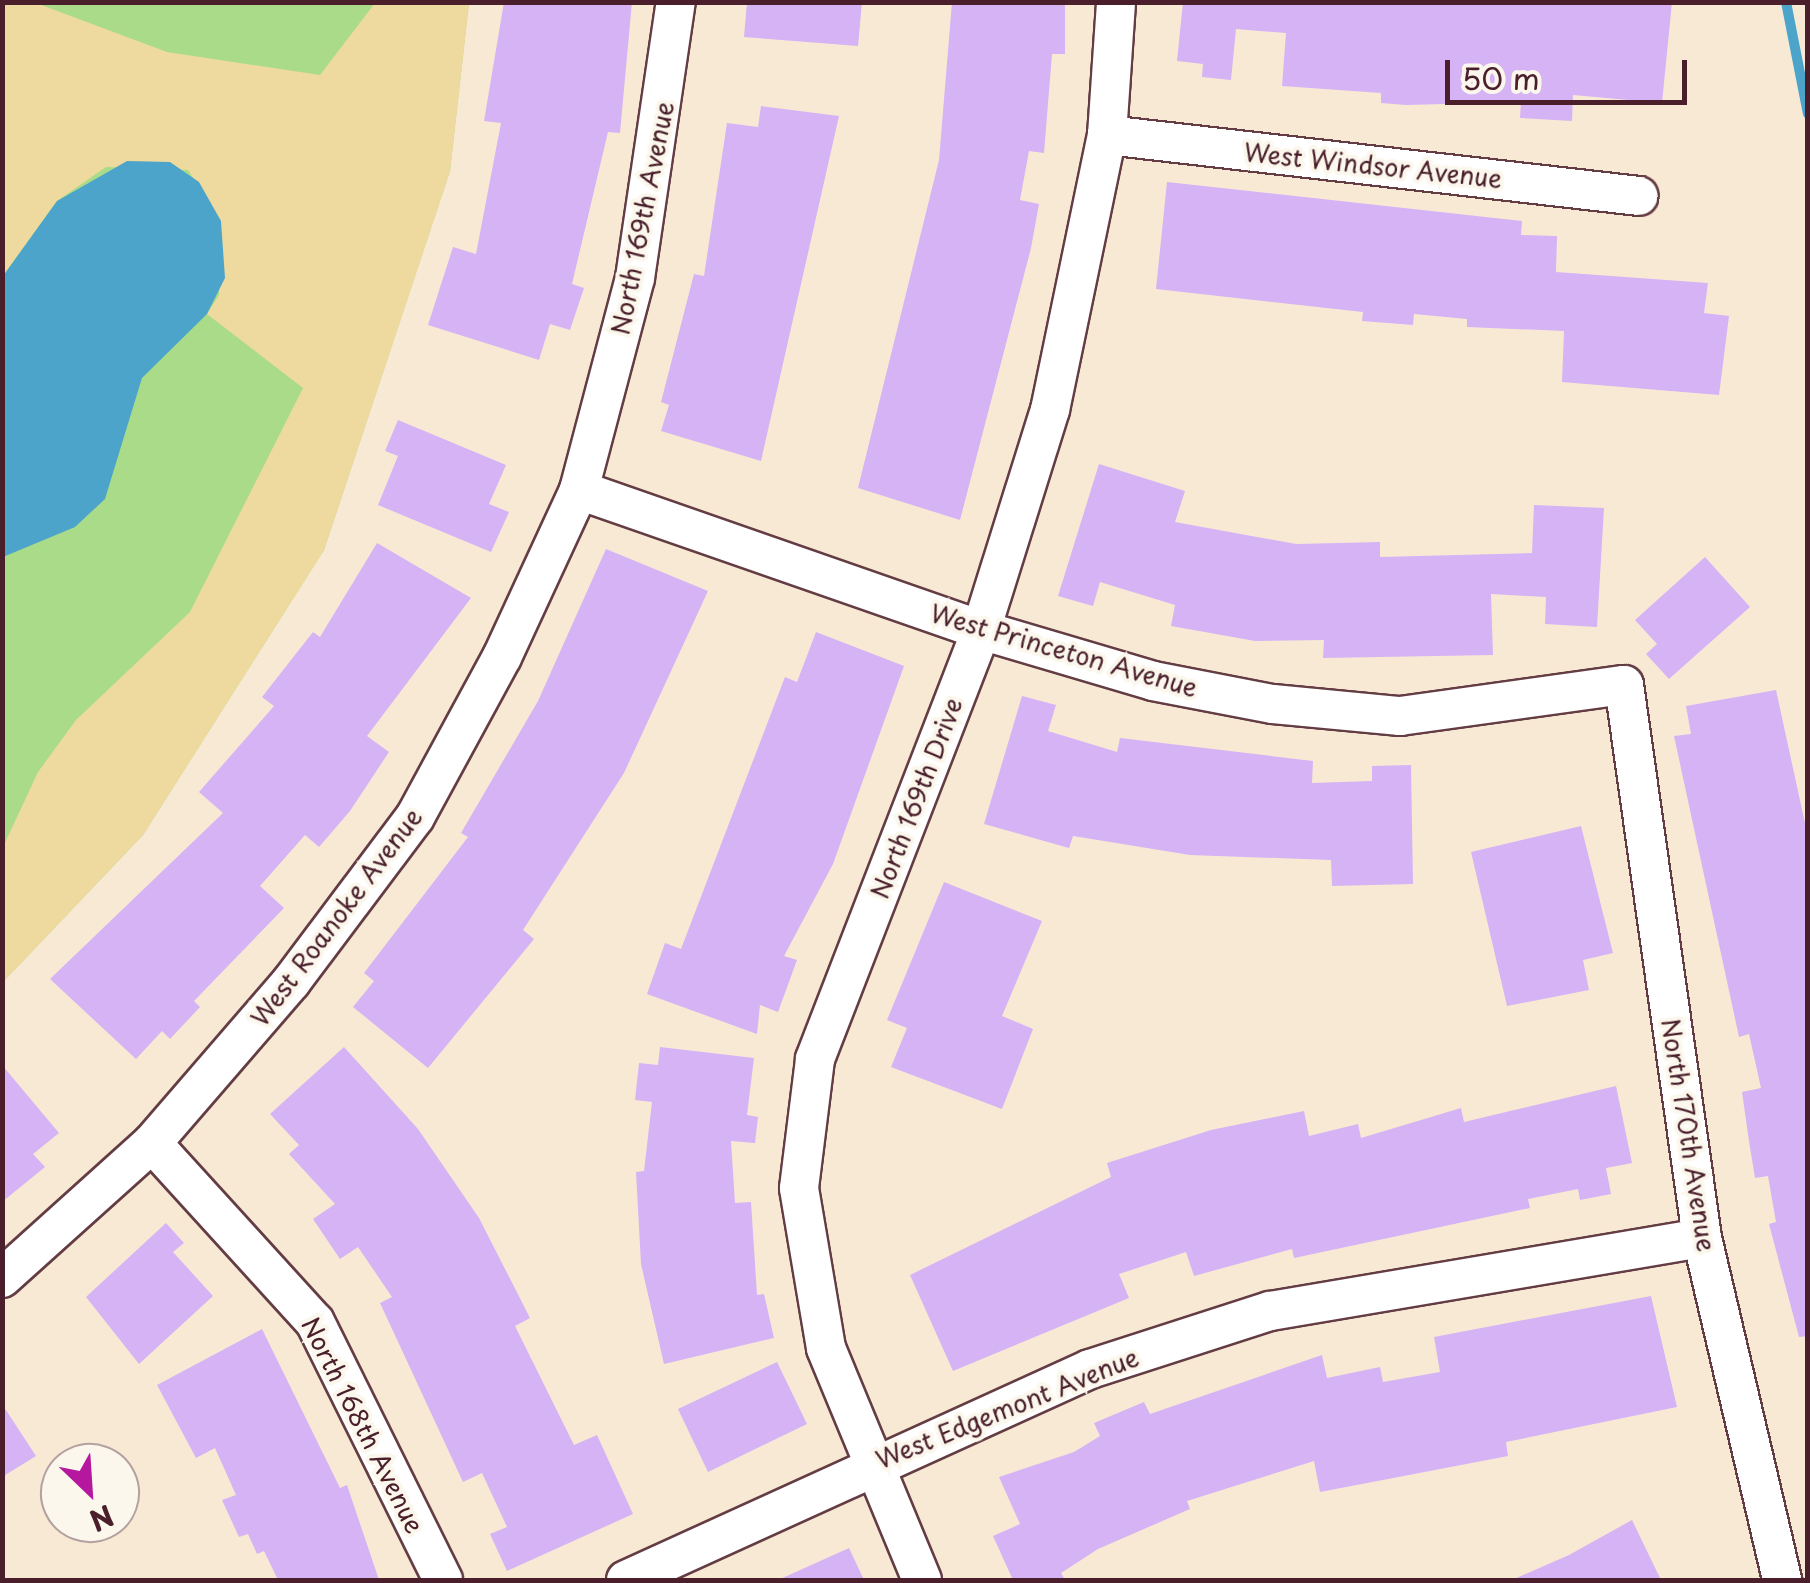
<!DOCTYPE html>
<style>
body{margin:0}
#map{position:relative;width:1810px;height:1583px;overflow:hidden;background:#f8e9d5;font-family:"Playpen Sans",sans-serif}
div>[style]{position:absolute}
[style*='--x']{left:calc(var(--x)*1px);top:calc(var(--y)*1px);width:calc(var(--w)*1px);rotate:calc(var(--a)*1deg)}
.green>*{inset:0;background:#a9db89}
.sand>*{inset:0;background:#eeda9e}
.water>*{inset:0;background:#4da4ca}
.stream>*{height:10px;margin:-5px;padding:0 5px;transform-origin:5px;border-radius:5px;background:#4da4ca}
.building>*{inset:0;background:#d5b3f5}
.roads{filter:drop-shadow(2px 0 #643d44) drop-shadow(-2px 0 #643d44) drop-shadow(0 2px #643d44) drop-shadow(0 -2px #643d44)}
.minor>*{height:38px;margin:-19px;padding:0 19px;transform-origin:19px;border-radius:19px;background:#fff}
span{translate:-50% -50%;white-space:nowrap;text-align:center;line-height:1.15;-webkit-text-stroke:8px #fbf7ec;paint-order:stroke}
.street-label{font-size:25px;color:#4a1f2b}
.frame{position:absolute;inset:0;border:5px solid #4a1f2b;pointer-events:none}
.north{position:absolute;left:40px;top:1443px;width:100px;height:100px;box-sizing:border-box;background:#fbf7ec;border:2px solid #b4a19f;border-radius:50%;rotate:155deg;font-size:28px;font-weight:700;line-height:40px;text-align:center;color:#4a1f2b}
.north::after{content:'';display:block;margin:auto;width:35px;height:45px;background:#b5179e;clip-path:polygon(50% 0,100% 100%,50% 72%,0 100%)}
.scale{position:absolute;left:1445px;top:60px;width:242px;height:45px;box-sizing:border-box;border:5px solid #4a1f2b;border-top:0;padding-left:12px;font-size:30px;line-height:35px;white-space:nowrap;color:#4a1f2b;-webkit-text-stroke:8px #fbf7ec;paint-order:stroke}
</style>
<div id="map">
<div class="green">
<div style="clip-path:polygon(3px 3px,469px 3px,450px 171px,324px 550px,143px 835px,3px 982px)"></div>
</div>
<div class="sand">
<div style="clip-path:polygon(3px 3px,36px 3px,167px 52px,320px 75px,375px 3px,469px 3px,450px 171px,324px 550px,143px 835px,3px 982px,3px 847px,38px 772px,76px 720px,190px 612px,303px 388px,207px 314px,219px 295px,221px 221px,188px 170px,106px 167px,57px 201px,3px 276px)"></div>
</div>
<div class="water">
<div style="clip-path:polygon(127px 161px,170px 162px,199px 182px,221px 221px,225px 278px,207px 314px,142px 378px,105px 499px,75px 527px,3px 557px,3px 276px,57px 201px)"></div>
</div>
<div class="stream">
<div style="--x:1786;--y:2;--w:114;--a:78.9"></div>
</div>
<div class="building">
<div style="clip-path:polygon(504px 2px,632px 2px,620px 133px,608px 132px,572px 284px,584px 288px,570px 330px,550px 324px,539px 360px,428px 325px,453px 247px,476px 254px,501px 123px,484px 121px)"></div>
<div style="clip-path:polygon(747px 2px,862px 2px,858px 46px,744px 37px)"></div>
<div style="clip-path:polygon(952px 2px,1065px 2px,1065px 54px,1052px 54px,1044px 153px,1029px 151px,1020px 200px,1039px 204px,1031px 248px,960px 520px,858px 488px,939px 160px)"></div>
<div style="clip-path:polygon(1183px 2px,1672px 2px,1662px 103px,1573px 95px,1572px 121px,1520px 118px,1521px 102px,1406px 105px,1381px 103px,1381px 93px,1282px 86px,1286px 33px,1236px 29px,1231px 80px,1202px 77px,1203px 64px,1177px 61px)"></div>
<div style="clip-path:polygon(761px 106px,839px 116px,761px 461px,661px 431px,669px 405px,661px 402px,694px 274px,704px 276px,727px 123px,758px 127px)"></div>
<div style="clip-path:polygon(1167px 182px,1522px 221px,1521px 235px,1557px 236px,1556px 272px,1708px 283px,1704px 313px,1729px 316px,1719px 395px,1562px 382px,1564px 331px,1467px 327px,1467px 319px,1414px 314px,1413px 325px,1362px 321px,1363px 312px,1156px 289px)"></div>
<div style="clip-path:polygon(398px 420px,506px 465px,489px 504px,509px 512px,491px 552px,378px 505px,398px 456px,385px 451px)"></div>
<div style="clip-path:polygon(1099px 464px,1185px 491px,1175px 522px,1296px 544px,1380px 542px,1380px 557px,1532px 553px,1534px 505px,1604px 508px,1597px 627px,1545px 624px,1546px 597px,1491px 594px,1493px 655px,1323px 658px,1324px 640px,1255px 641px,1171px 626px,1175px 605px,1100px 582px,1093px 606px,1058px 596px)"></div>
<div style="clip-path:polygon(377px 543px,471px 598px,367px 736px,389px 752px,350px 811px,319px 847px,305px 835px,260px 886px,284px 908px,194px 1001px,200px 1007px,170px 1039px,162px 1031px,136px 1059px,50px 979px,223px 813px,199px 792px,274px 706px,262px 697px,313px 632px,320px 637px)"></div>
<div style="clip-path:polygon(606px 549px,708px 591px,624px 773px,523px 930px,534px 939px,428px 1068px,353px 1007px,374px 981px,364px 973px,468px 837px,461px 833px,538px 701px)"></div>
<div style="clip-path:polygon(1705px 557px,1750px 607px,1669px 679px,1646px 654px,1657px 644px,1635px 620px)"></div>
<div style="clip-path:polygon(816px 632px,904px 666px,833px 864px,784px 956px,797px 960px,778px 1012px,760px 1005px,757px 1034px,647px 994px,665px 943px,681px 949px,785px 677px,797px 682px)"></div>
<div style="clip-path:polygon(1776px 690px,1808px 837px,1808px 1336px,1799px 1337px,1769px 1224px,1776px 1222px,1768px 1176px,1755px 1178px,1749px 1141px,1742px 1092px,1761px 1088px,1749px 1034px,1739px 1037px,1674px 736px,1691px 734px,1686px 706px)"></div>
<div style="clip-path:polygon(1022px 696px,1056px 705px,1048px 731px,1117px 752px,1120px 738px,1313px 761px,1312px 783px,1372px 781px,1372px 766px,1411px 765px,1413px 884px,1332px 886px,1331px 860px,1190px 855px,1073px 836px,1069px 848px,984px 824px)"></div>
<div style="clip-path:polygon(1581px 826px,1613px 953px,1583px 960px,1589px 990px,1507px 1006px,1471px 852px)"></div>
<div style="clip-path:polygon(944px 882px,1042px 921px,1002px 1016px,1033px 1029px,1002px 1109px,891px 1067px,907px 1028px,887px 1020px)"></div>
<div style="clip-path:polygon(344px 1047px,418px 1129px,479px 1218px,530px 1318px,515px 1326px,574px 1445px,597px 1435px,633px 1514px,507px 1571px,490px 1534px,507px 1527px,482px 1473px,463px 1482px,380px 1303px,392px 1297px,358px 1247px,340px 1259px,313px 1219px,335px 1204px,289px 1154px,299px 1145px,270px 1114px)"></div>
<div style="clip-path:polygon(660px 1047px,754px 1058px,747px 1115px,758px 1117px,755px 1143px,731px 1141px,735px 1203px,751px 1202px,757px 1295px,764px 1294px,774px 1338px,664px 1364px,641px 1264px,636px 1172px,644px 1171px,652px 1102px,635px 1100px,639px 1063px,658px 1065px)"></div>
<div style="clip-path:polygon(2px 1065px,59px 1133px,33px 1154px,45px 1167px,2px 1202px)"></div>
<div style="clip-path:polygon(1616px 1086px,1632px 1163px,1606px 1168px,1611px 1194px,1580px 1200px,1578px 1189px,1528px 1199px,1530px 1208px,1294px 1258px,1292px 1249px,1194px 1276px,1186px 1252px,1119px 1274px,1129px 1298px,953px 1371px,910px 1275px,1111px 1177px,1107px 1163px,1211px 1130px,1304px 1111px,1309px 1136px,1358px 1124px,1361px 1138px,1461px 1108px,1464px 1122px)"></div>
<div style="clip-path:polygon(166px 1223px,184px 1243px,173px 1252px,213px 1296px,139px 1364px,86px 1297px)"></div>
<div style="clip-path:polygon(1651px 1296px,1677px 1407px,1506px 1442px,1508px 1456px,1320px 1492px,1314px 1461px,1187px 1501px,1190px 1509px,1098px 1549px,1061px 1573px,1065px 1580px,1013px 1580px,993px 1536px,1020px 1524px,999px 1477px,1074px 1452px,1100px 1436px,1094px 1423px,1144px 1402px,1150px 1414px,1322px 1355px,1327px 1378px,1380px 1367px,1383px 1382px,1440px 1372px,1434px 1337px)"></div>
<div style="clip-path:polygon(262px 1329px,340px 1488px,347px 1485px,379px 1580px,278px 1580px,264px 1551px,257px 1554px,248px 1534px,239px 1537px,222px 1500px,236px 1495px,215px 1448px,196px 1458px,157px 1385px)"></div>
<div style="clip-path:polygon(777px 1362px,807px 1424px,708px 1472px,678px 1409px)"></div>
<div style="clip-path:polygon(2px 1404px,36px 1456px,2px 1477px)"></div>
<div style="clip-path:polygon(1632px 1520px,1661px 1580px,1512px 1580px,1569px 1555px)"></div>
<div style="clip-path:polygon(849px 1548px,864px 1580px,778px 1580px)"></div>
</div>
<div class="roads">
<div class="minor">
<div style="--x:1107;--y:135;--w:535;--a:6.54"></div>
<div style="--x:579;--y:490;--w:426;--a:19.2"></div>
<div style="--x:981;--y:630;--w:179;--a:16.5"></div>
<div style="--x:1153;--y:681;--w:122;--a:10.9"></div>
<div style="--x:1273;--y:704;--w:128;--a:5.4"></div>
<div style="--x:1400;--y:716;--w:226;--a:-7.9"></div>
<div style="--x:1624;--y:685;--w:558;--a:81.97"></div>
<div style="--x:1702;--y:1238;--w:351;--a:76.8"></div>
<div style="--x:152;--y:1143;--w:242;--a:47.7"></div>
<div style="--x:315;--y:1322;--w:288;--a:63.6"></div>
<div style="--x:2;--y:1278;--w:202;--a:-42"></div>
<div style="--x:152;--y:1143;--w:213;--a:-49.2"></div>
<div style="--x:291;--y:982;--w:206;--a:-53.1"></div>
<div style="--x:415;--y:817;--w:182;--a:-61.5"></div>
<div style="--x:502;--y:657;--w:184;--a:-65.2"></div>
<div style="--x:579;--y:490;--w:219;--a:-75.2"></div>
<div style="--x:635;--y:278;--w:279;--a:-81.6"></div>
<div style="--x:626;--y:1580;--w:510;--a:-24.45"></div>
<div style="--x:1090;--y:1369;--w:189;--a:-17.9"></div>
<div style="--x:1270;--y:1311;--w:438;--a:-9.6"></div>
<div style="--x:922;--y:1580;--w:251;--a:-112.5"></div>
<div style="--x:826;--y:1348;--w:162;--a:-99.6"></div>
<div style="--x:799;--y:1188;--w:130;--a:-82.9"></div>
<div style="--x:815;--y:1059;--w:460;--a:-68.8"></div>
<div style="--x:981;--y:630;--w:231;--a:-72.6"></div>
<div style="--x:1050;--y:410;--w:281;--a:-78.3"></div>
<div style="--x:1107;--y:135;--w:133;--a:-86.1"></div>
</div>
</div>
<div class="street-label">
<span style="left:1373px;top:165px;rotate:6deg">West Windsor Avenue</span>
<span style="left:642px;top:218px;rotate:-79deg">North 169th Avenue</span>
<span style="left:1064px;top:650px;rotate:16deg">West Princeton Avenue</span>
<span style="left:916px;top:798px;rotate:-69deg">North 169th Drive</span>
<span style="left:336px;top:917px;rotate:-53deg">West Roanoke Avenue</span>
<span style="left:1689px;top:1135px;rotate:81deg">North 170th Avenue</span>
<span style="left:1007px;top:1408px;rotate:-22deg">West Edgemont Avenue</span>
<span style="left:363px;top:1425px;rotate:63deg">North 168th Avenue</span>
</div>
<div class="frame"></div>
<div class="north">N</div>
<div class="scale">50 m</div>
</div>
